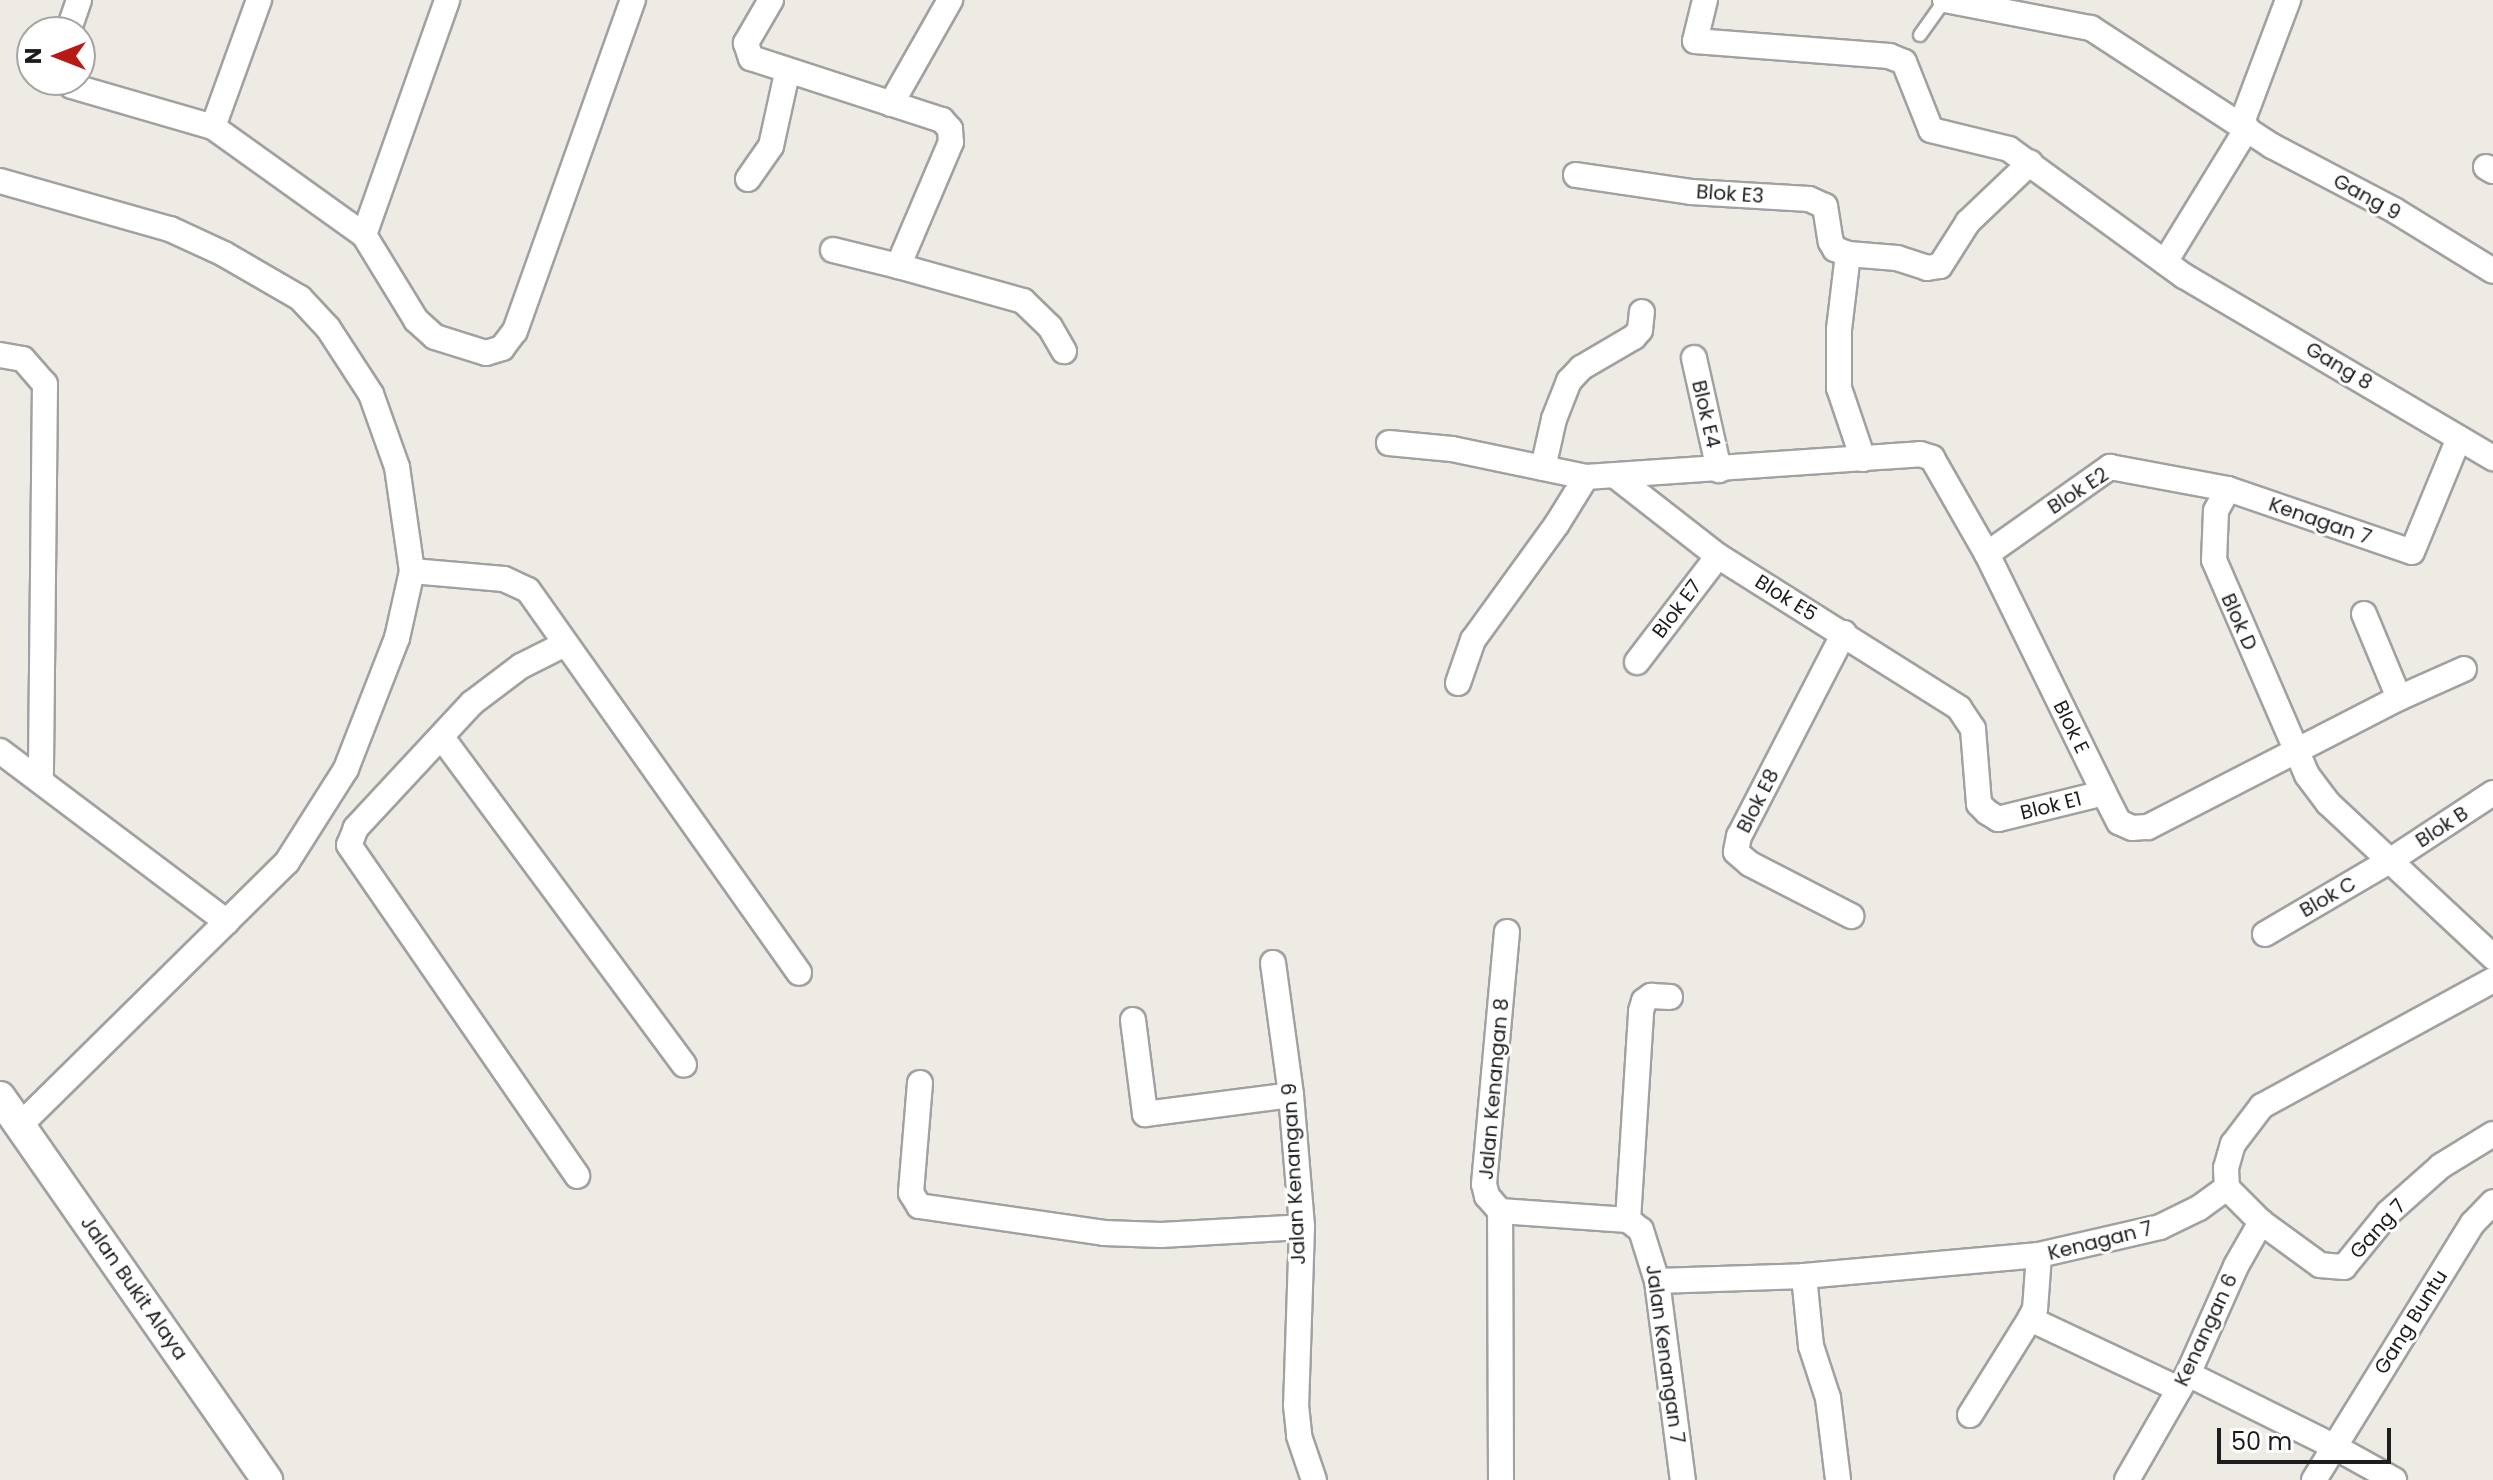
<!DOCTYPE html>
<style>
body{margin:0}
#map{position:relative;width:2493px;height:1480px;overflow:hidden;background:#edebe4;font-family:Poppins,sans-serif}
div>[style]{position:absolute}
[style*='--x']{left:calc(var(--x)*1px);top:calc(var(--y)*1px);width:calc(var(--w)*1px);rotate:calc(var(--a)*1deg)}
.roads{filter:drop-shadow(2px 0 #a1a1a1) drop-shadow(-2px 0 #a1a1a1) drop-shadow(0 2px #a1a1a1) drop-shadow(0 -2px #a1a1a1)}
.service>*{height:12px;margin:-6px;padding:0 6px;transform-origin:6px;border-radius:6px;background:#fff}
.minor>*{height:24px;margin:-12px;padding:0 12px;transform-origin:12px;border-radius:12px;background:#fff}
.tertiary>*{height:30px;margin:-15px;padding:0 15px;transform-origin:15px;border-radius:15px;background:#fff}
span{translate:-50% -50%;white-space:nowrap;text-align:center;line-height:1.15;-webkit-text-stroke:6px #fff;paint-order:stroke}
.street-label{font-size:20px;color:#1d1d1d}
.north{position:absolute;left:16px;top:16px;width:80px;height:80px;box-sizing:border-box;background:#fff;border:2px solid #a5a5a5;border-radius:50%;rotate:270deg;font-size:22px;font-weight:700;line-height:32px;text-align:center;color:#1d1d1d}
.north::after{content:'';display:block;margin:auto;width:28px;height:36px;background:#b71a14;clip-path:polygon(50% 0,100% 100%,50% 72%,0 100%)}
.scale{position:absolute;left:2217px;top:1428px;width:174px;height:36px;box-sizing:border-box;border:4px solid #1d1d1d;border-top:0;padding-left:10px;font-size:24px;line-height:28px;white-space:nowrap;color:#1d1d1d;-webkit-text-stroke:6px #fff;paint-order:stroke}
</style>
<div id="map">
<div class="roads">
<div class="service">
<div style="--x:1920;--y:35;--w:43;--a:-54.5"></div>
</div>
<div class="minor">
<div style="--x:771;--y:0;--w:50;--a:120.2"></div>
<div style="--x:746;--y:43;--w:16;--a:72"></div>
<div style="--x:751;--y:58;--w:201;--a:18"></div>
<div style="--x:942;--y:120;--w:12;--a:48"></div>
<div style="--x:950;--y:129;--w:13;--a:86"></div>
<div style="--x:951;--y:142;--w:135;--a:113.1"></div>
<div style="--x:898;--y:266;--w:130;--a:15.6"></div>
<div style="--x:1023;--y:301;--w:37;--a:44"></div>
<div style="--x:1050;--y:327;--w:28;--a:60"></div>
<div style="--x:1705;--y:0;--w:42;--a:103.7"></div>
<div style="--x:1695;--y:41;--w:195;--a:4.4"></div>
<div style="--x:1889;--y:56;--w:16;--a:22"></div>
<div style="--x:1904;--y:62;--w:73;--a:68.3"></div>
<div style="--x:1931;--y:130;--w:80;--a:13.7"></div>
<div style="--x:2009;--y:149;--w:216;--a:36"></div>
<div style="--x:2184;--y:276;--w:359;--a:30.5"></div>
<div style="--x:1945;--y:0;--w:149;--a:10.9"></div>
<div style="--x:2091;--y:28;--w:216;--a:33.1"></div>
<div style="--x:2272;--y:146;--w:138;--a:27.7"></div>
<div style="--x:2394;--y:210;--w:116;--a:31.6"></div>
<div style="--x:68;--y:32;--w:34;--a:-71"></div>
<div style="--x:64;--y:80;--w:10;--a:37"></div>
<div style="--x:72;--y:86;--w:147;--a:16.2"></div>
<div style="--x:213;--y:127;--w:186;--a:35.6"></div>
<div style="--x:364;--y:235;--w:100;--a:58.5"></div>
<div style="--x:416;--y:320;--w:25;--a:42"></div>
<div style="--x:435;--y:337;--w:53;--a:17.4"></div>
<div style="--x:486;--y:353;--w:17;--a:-17"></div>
<div style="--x:502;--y:348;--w:21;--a:-53"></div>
<div style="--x:515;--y:331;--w:351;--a:-70.4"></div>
<div style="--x:891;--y:104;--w:120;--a:-60.4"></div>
<div style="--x:2241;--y:125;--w:134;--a:-69.4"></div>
<div style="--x:213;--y:127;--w:135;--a:-70.1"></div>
<div style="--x:2486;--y:167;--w:8;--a:30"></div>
<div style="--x:1576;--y:175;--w:116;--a:8.4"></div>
<div style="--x:1691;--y:192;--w:118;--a:3.4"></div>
<div style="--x:1809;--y:199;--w:17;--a:24"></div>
<div style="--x:1825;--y:206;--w:36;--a:81"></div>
<div style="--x:1831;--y:242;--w:8;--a:60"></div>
<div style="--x:1835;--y:249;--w:14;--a:21"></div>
<div style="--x:1848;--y:254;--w:76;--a:96.8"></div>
<div style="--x:1839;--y:329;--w:59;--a:90"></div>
<div style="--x:1839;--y:388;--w:75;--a:71.3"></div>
<div style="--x:748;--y:179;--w:40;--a:-55.1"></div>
<div style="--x:771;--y:146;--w:75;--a:-77.6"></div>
<div style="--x:0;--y:181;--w:177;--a:15.8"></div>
<div style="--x:170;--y:229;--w:60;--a:24.8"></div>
<div style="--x:224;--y:254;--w:88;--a:30.1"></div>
<div style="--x:300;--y:298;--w:41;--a:47"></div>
<div style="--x:328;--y:328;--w:79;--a:56.9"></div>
<div style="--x:371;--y:394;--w:77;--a:70.4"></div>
<div style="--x:397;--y:467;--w:105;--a:81.8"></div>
<div style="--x:412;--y:571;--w:69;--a:102.6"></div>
<div style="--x:397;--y:638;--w:141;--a:111.3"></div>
<div style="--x:346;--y:769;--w:110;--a:122.4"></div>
<div style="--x:287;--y:862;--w:375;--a:135.4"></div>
<div style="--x:364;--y:235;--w:249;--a:-70.5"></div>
<div style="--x:833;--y:250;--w:67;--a:13.8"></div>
<div style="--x:1848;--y:254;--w:49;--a:4.7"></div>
<div style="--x:1897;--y:258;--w:32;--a:18"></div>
<div style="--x:1927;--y:268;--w:13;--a:-9"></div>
<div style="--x:1940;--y:266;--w:52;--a:-57.5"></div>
<div style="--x:1968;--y:222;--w:86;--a:-43.6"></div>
<div style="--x:2165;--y:262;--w:157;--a:-58.5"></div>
<div style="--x:0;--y:355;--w:23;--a:10"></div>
<div style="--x:23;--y:359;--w:33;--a:49"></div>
<div style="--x:45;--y:384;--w:397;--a:90.6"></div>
<div style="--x:1694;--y:358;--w:115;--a:77.4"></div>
<div style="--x:1389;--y:443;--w:63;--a:5.4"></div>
<div style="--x:1452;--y:449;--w:137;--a:11.8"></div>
<div style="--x:1586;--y:477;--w:335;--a:-3.9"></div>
<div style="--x:1920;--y:454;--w:13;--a:18"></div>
<div style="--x:1932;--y:458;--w:111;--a:60.2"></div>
<div style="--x:1987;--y:554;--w:266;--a:63.9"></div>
<div style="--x:2104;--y:793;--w:33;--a:63"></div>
<div style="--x:2119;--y:822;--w:14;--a:25"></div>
<div style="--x:2132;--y:828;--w:16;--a:-4"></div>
<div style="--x:2148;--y:827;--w:282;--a:-27.2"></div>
<div style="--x:2399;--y:698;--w:71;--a:-24"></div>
<div style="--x:1543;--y:468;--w:50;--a:-77.3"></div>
<div style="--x:1554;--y:419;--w:41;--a:-68.5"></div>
<div style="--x:1569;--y:381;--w:18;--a:-47"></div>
<div style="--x:1581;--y:368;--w:61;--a:-30.3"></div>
<div style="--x:1634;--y:337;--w:9;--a:-49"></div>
<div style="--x:1640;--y:330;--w:18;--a:-84"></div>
<div style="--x:1618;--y:478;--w:127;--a:38"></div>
<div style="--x:1718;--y:556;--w:285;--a:32.2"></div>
<div style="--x:1959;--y:708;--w:25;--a:56"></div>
<div style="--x:1973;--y:729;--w:75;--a:85.4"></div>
<div style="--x:1979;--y:804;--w:11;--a:45"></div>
<div style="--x:1987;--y:812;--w:13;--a:32"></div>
<div style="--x:1998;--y:819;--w:109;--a:-13.8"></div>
<div style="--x:2228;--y:489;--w:25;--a:119"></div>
<div style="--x:2216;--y:511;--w:49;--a:92.3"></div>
<div style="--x:2214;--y:560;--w:234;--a:66.6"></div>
<div style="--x:2307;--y:775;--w:35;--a:53"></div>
<div style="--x:2328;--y:803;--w:226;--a:43"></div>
<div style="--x:1987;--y:554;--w:151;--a:-35.3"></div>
<div style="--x:2110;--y:467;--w:120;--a:10.6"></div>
<div style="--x:2228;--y:489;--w:194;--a:18.9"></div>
<div style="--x:2412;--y:552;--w:123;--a:-67.6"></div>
<div style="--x:412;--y:571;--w:92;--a:5"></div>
<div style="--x:504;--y:579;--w:26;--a:25"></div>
<div style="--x:528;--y:590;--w:469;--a:54.7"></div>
<div style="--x:2364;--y:614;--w:91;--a:67.4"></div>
<div style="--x:1844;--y:633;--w:229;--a:117.3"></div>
<div style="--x:1739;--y:836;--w:16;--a:101"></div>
<div style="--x:1736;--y:852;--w:18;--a:41"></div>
<div style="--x:1750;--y:864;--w:114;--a:27.2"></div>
<div style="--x:565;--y:644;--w:49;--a:153.4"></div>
<div style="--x:521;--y:666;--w:61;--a:142.9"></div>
<div style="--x:472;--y:703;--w:171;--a:132.9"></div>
<div style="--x:356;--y:828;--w:18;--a:112"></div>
<div style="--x:349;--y:845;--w:402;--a:55.4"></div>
<div style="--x:1637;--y:662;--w:133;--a:-52.6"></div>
<div style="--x:1458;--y:683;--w:46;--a:-70.8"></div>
<div style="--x:1473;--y:640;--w:143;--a:-54.1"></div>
<div style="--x:1557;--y:524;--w:55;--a:-58.3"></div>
<div style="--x:443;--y:739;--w:405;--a:53.5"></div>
<div style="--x:0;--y:751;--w:284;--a:37"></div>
<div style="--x:2265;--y:934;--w:146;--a:-30.4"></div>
<div style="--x:2391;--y:860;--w:122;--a:-33.3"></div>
<div style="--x:1273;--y:963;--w:133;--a:82.2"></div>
<div style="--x:1291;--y:1095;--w:132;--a:85.2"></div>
<div style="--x:1302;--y:1227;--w:178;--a:91.9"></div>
<div style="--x:1296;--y:1405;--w:31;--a:84"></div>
<div style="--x:1299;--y:1436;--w:46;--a:71.2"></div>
<div style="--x:1133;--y:1020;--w:95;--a:82.7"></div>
<div style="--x:1145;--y:1114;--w:147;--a:-7.4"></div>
<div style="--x:920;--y:1083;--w:110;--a:94.7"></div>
<div style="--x:911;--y:1193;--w:15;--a:58"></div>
<div style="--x:919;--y:1206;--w:187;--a:8.3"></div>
<div style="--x:1104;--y:1233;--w:57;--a:2"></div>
<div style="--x:1161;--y:1235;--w:141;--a:-3.2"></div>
<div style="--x:2227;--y:1188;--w:20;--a:-93"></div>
<div style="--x:2226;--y:1168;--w:25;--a:-74"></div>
<div style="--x:2233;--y:1144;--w:48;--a:-52.7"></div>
<div style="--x:2262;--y:1106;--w:263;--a:-28.6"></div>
<div style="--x:1500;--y:1211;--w:128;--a:4"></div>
<div style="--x:1628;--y:1220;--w:16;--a:38"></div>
<div style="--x:1641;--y:1230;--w:53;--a:72.6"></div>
<div style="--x:1657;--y:1281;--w:201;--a:82.6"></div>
<div style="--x:1628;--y:1220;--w:209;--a:-86.4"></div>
<div style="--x:1641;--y:1011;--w:10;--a:-73"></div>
<div style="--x:1644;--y:1001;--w:9;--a:-36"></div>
<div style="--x:1651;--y:996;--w:19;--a:3"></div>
<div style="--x:2261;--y:1222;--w:73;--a:36.1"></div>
<div style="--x:2320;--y:1265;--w:24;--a:5"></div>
<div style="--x:2344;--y:1267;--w:70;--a:-50.8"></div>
<div style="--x:2388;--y:1213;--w:71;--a:-41.6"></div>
<div style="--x:2441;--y:1166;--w:61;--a:-31.6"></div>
<div style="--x:2039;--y:1255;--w:54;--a:94.2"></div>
<div style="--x:2035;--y:1309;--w:11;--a:117"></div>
<div style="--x:2030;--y:1319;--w:165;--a:25.2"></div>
<div style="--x:1804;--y:1276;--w:70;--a:84.3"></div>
<div style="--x:1811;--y:1346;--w:55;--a:71.9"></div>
<div style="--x:1828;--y:1398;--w:83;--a:83"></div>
<div style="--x:1657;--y:1281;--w:147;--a:-1.9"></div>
<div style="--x:1804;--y:1276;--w:236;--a:-5.1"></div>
<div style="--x:2039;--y:1255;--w:124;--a:-13"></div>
<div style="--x:2160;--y:1227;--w:43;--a:-26"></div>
<div style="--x:2199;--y:1208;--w:34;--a:-36"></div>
<div style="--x:2188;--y:1374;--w:162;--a:26.4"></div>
<div style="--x:2333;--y:1446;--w:70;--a:29.1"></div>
<div style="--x:1970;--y:1415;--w:113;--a:-58"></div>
<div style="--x:1501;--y:1480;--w:269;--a:-90.2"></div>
<div style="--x:1500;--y:1211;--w:20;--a:-131"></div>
<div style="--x:1487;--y:1196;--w:12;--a:-104"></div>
<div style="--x:1484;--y:1184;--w:253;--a:-84.8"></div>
<div style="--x:2127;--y:1480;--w:122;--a:-60.1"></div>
<div style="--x:2188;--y:1374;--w:118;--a:-66"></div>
<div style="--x:2236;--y:1266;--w:51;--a:-60.4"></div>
<div style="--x:2261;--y:1222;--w:48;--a:-135"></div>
<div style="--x:2314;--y:1480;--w:302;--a:-58.3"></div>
<div style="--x:2473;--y:1223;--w:29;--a:-46"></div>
</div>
<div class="tertiary">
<div style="--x:0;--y:1097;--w:467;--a:55.1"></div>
</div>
</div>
<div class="street-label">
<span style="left:1730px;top:194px;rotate:4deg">Blok E3</span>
<span style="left:2367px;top:197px;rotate:29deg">Gang 9</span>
<span style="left:2339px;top:366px;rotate:31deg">Gang 8</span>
<span style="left:1706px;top:414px;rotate:77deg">Blok E4</span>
<span style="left:2078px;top:491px;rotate:-33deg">Blok E2</span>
<span style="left:2320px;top:521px;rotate:19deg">Kenagan 7</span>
<span style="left:1786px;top:598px;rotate:32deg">Blok E5</span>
<span style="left:1677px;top:609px;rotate:-53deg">Blok E7</span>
<span style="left:2239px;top:622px;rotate:66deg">Blok D</span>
<span style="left:2071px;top:727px;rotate:64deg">Blok E</span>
<span style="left:1758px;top:801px;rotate:-63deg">Blok E8</span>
<span style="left:2051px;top:806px;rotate:-14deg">Blok E1</span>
<span style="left:2442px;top:827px;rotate:-33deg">Blok B</span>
<span style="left:2328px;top:897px;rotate:-30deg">Blok C</span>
<span style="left:1494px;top:1089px;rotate:-85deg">Jalan Kenangan 8</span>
<span style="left:1294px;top:1174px;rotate:-93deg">Jalan Kenangan 9</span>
<span style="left:2378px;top:1229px;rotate:-48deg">Gang 7</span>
<span style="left:2100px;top:1241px;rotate:-14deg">Kenagan 7</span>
<span style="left:134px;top:1288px;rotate:55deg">Jalan Bukit Alaya</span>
<span style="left:2411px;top:1322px;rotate:-58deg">Gang Buntu</span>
<span style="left:2206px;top:1330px;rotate:-65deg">Kenangan 6</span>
<span style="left:1665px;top:1354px;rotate:82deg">Jalan Kenangan 7</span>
</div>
<div class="north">N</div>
<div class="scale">50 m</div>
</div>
